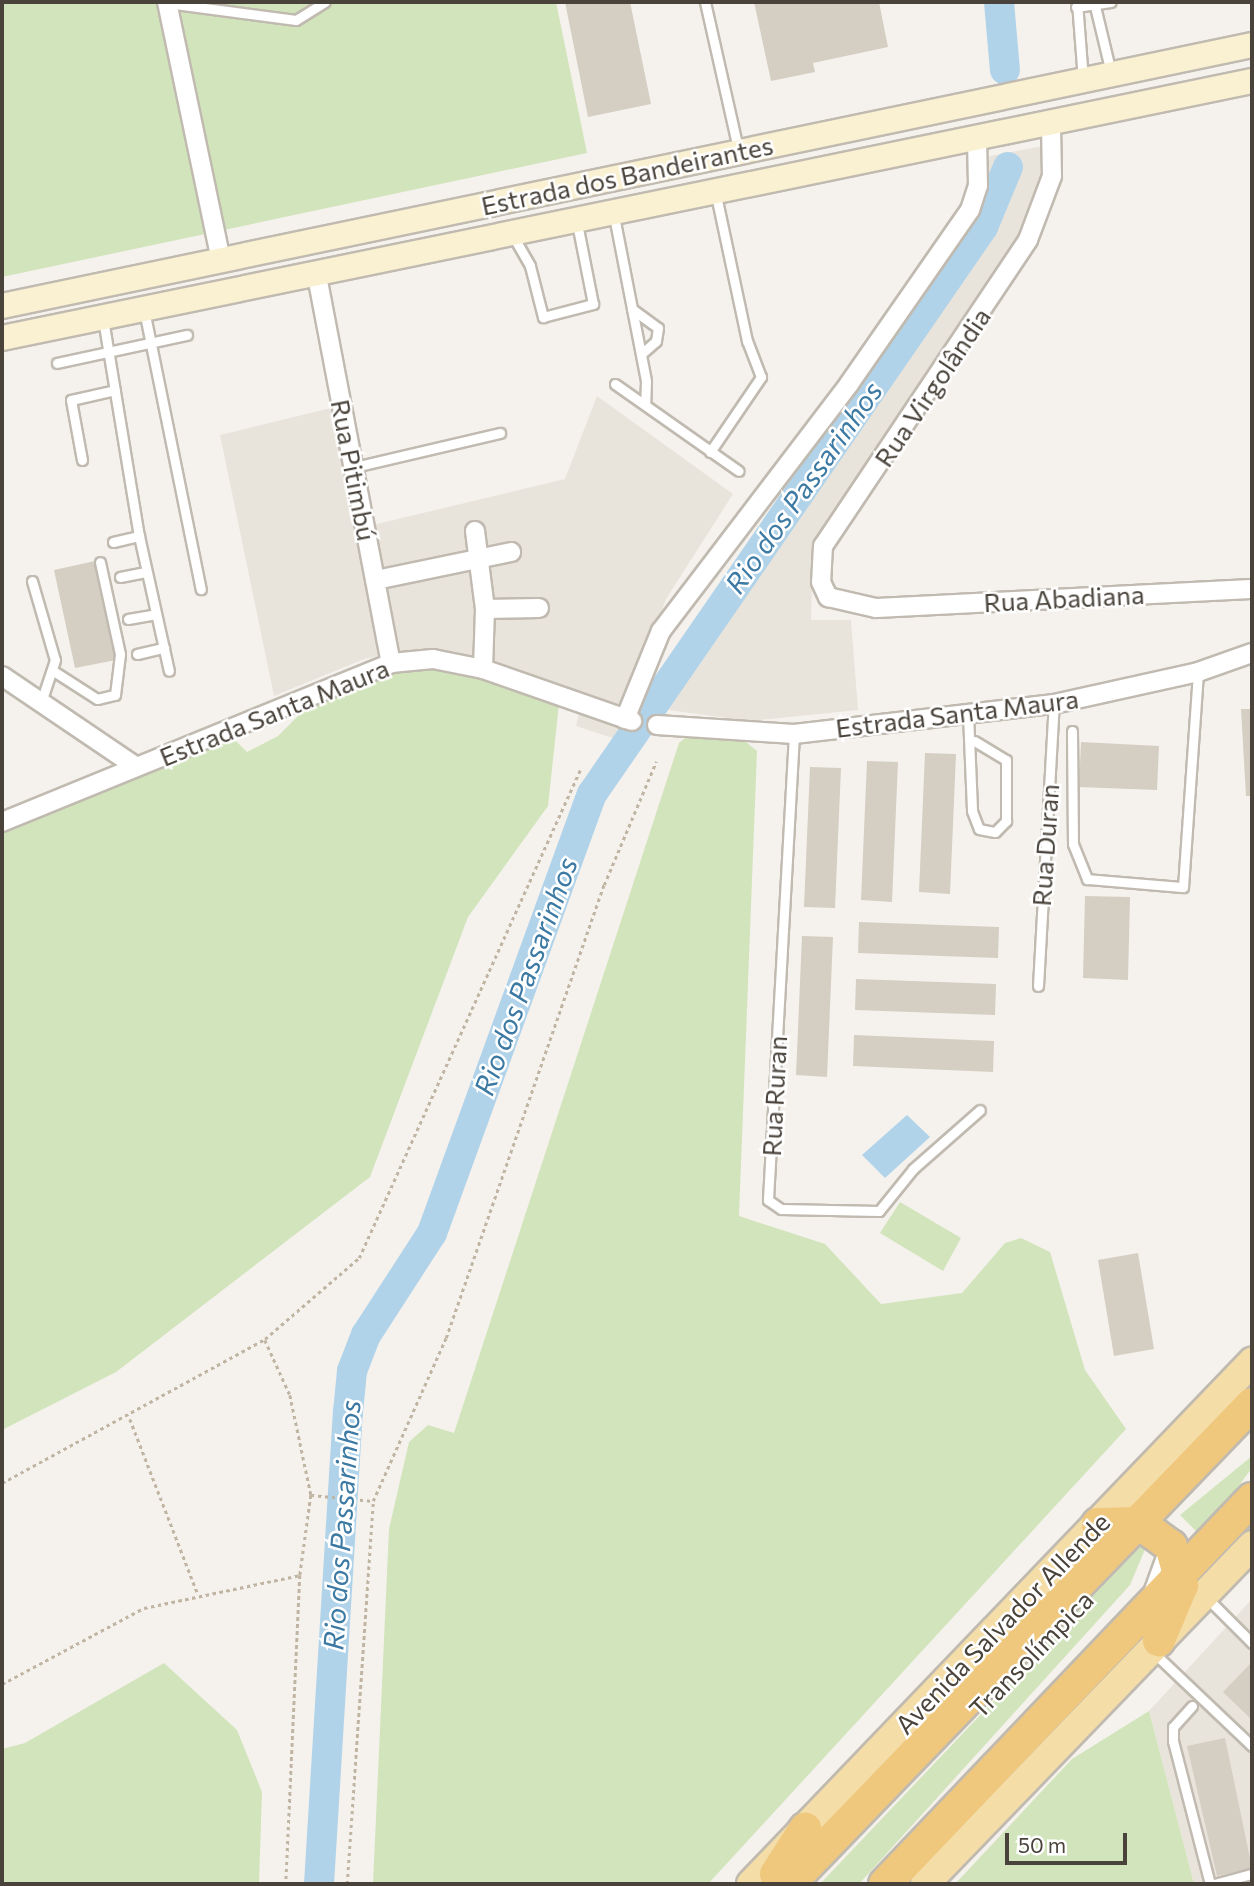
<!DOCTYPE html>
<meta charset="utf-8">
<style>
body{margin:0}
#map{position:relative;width:1254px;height:1886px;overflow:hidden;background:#f5f2ed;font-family:Commissioner,sans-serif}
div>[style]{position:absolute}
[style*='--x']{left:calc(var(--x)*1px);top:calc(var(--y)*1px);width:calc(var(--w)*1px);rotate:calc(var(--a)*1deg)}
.residential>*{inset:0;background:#e8e4dc}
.green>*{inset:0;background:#d2e4bb}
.water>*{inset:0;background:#b1d3ea}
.river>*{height:30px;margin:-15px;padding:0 15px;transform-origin:15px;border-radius:15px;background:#b1d3ea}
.building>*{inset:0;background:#d5cec3}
.path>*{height:2.5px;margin-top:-1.25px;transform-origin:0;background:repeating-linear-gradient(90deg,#c0b5a3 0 3.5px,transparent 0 7px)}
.roads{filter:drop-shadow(2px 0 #c0bab0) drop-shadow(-2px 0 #c0bab0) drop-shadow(0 2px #c0bab0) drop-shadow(0 -2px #c0bab0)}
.lane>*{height:9px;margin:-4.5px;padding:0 4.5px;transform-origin:4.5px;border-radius:4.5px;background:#fff}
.street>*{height:18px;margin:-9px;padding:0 9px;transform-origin:9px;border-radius:9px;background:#fff}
.secondary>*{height:24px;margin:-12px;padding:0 12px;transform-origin:12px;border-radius:12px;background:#faf0d2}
.primary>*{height:28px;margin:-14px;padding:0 14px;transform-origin:14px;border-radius:14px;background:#f4dda7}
.highway>*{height:32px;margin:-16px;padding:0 16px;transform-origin:16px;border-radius:16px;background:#efc87e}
span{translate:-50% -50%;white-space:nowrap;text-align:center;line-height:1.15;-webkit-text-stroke:5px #fff;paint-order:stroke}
.street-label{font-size:26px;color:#49433b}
.water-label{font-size:28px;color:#3c79a3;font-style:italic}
.frame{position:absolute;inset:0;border:4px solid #49433b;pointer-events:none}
.scale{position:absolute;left:1005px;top:1833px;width:122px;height:32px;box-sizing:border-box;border:4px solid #49433b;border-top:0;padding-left:9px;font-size:21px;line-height:24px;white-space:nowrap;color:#49433b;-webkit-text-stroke:5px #fff;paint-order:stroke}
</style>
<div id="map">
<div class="residential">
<div style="clip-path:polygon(1043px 146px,1040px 182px,1015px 244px,813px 541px,811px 620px,851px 620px,858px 710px,750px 721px,668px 710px,703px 612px,976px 213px,990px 156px)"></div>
<div style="clip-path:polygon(597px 396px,733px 494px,666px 599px,616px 739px,576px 726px,584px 693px,453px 651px,401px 651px,364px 659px,274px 696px,220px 435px,335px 407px,356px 529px,565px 479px)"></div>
<div style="clip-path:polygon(1252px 1599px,1252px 1884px,1194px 1884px,1149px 1711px)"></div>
</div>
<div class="green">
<div style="clip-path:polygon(2px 2px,556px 2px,587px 153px,2px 277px)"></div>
<div style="clip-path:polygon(390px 664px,480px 675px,559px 704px,548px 806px,468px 917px,370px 1177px,116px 1372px,2px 1430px,2px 825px,227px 732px,247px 752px,278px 736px,322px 692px)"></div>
<div style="clip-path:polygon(691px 733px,740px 737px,757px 751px,739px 1216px,825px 1244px,881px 1304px,962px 1293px,1005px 1243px,1021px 1238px,1050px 1252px,1085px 1370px,1126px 1429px,708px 1884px,373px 1884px,389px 1529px,409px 1442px,428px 1425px,454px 1433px,679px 743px)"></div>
<div style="clip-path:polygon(900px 1202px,961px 1238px,943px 1271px,880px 1233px)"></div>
<div style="clip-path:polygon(1252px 1456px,1252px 1468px,1201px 1536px,1180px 1515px)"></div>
<div style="clip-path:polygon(1151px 1535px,1130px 1585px,859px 1884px,820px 1884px)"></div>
<div style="clip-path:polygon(164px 1663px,237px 1730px,262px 1792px,259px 1884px,2px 1884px,2px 1749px,25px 1743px)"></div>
<div style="clip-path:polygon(1149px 1711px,1194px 1884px,955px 1884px,1072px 1759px)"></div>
</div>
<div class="water">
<div style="clip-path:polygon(907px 1115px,930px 1137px,885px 1178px,862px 1155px)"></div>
</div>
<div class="river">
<div style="--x:999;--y:2;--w:68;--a:85"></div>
<div style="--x:319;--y:1884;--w:473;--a:-86.5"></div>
<div style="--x:348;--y:1412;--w:41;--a:-84.4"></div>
<div style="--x:352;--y:1371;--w:39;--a:-69"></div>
<div style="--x:366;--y:1335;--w:121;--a:-57.1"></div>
<div style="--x:432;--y:1233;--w:467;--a:-70"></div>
<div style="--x:592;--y:794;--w:689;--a:-55.41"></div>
<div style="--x:983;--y:227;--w:65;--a:-67.4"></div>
</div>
<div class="building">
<div style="clip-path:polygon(565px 2px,630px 2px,651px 104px,588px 117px)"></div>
<div style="clip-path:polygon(754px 2px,879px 2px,888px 47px,813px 63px,815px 72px,771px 81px)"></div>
<div style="clip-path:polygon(95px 561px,116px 660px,75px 668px,54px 570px)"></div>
<div style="clip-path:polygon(1241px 709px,1252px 709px,1252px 796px,1246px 796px)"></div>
<div style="clip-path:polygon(1081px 742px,1159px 746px,1157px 790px,1079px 787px)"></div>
<div style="clip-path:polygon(925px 753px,956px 754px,950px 894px,919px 892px)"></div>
<div style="clip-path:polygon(867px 761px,898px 762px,892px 902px,861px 900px)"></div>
<div style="clip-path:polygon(810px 767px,841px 768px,835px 908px,804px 907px)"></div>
<div style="clip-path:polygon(1085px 896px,1130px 897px,1128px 980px,1083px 978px)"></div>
<div style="clip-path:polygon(859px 922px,999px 927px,998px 958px,858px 953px)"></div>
<div style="clip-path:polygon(802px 936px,833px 937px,827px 1077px,796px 1075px)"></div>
<div style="clip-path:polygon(856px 979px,996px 984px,995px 1015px,855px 1010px)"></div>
<div style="clip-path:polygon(854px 1035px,994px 1041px,993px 1072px,853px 1066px)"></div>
<div style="clip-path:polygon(1138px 1253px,1154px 1349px,1114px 1356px,1098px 1260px)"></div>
<div style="clip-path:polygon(1250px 1664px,1252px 1666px,1252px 1720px,1223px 1692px)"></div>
<div style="clip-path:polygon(1225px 1738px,1252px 1868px,1217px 1876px,1187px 1746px)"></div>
</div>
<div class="path">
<div style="--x:265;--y:1340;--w:60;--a:65.6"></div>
<div style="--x:290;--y:1395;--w:102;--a:78.1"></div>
<div style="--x:311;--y:1495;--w:81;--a:97.8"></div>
<div style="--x:300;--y:1575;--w:309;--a:92.6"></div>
<div style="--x:130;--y:1419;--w:186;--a:68.8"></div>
<div style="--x:2;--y:1483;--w:300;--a:-28.7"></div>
<div style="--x:265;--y:1339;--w:124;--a:-40.8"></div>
<div style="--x:359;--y:1258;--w:538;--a:-65.63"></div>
<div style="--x:311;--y:1495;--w:62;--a:5.5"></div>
<div style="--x:2;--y:1684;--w:161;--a:-28.2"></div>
<div style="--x:144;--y:1608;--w:159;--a:-11.9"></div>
<div style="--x:347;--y:1884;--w:384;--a:-86.1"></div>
<div style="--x:373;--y:1501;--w:179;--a:-65.9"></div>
<div style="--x:446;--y:1338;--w:480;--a:-70.8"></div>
<div style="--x:604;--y:885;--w:134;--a:-67.1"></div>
</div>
<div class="roads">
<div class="lane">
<div style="--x:705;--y:2;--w:151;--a:77.3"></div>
<div style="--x:1077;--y:2;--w:78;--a:85.6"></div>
<div style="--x:1094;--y:2;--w:73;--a:76.5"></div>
<div style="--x:167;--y:3;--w:130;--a:7.5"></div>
<div style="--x:296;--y:20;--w:34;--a:-32"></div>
<div style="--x:1076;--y:7;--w:35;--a:-8"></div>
<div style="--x:614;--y:216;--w:168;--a:79"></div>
<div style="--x:646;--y:381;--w:23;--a:92"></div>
<div style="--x:513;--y:236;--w:34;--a:60"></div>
<div style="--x:530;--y:266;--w:53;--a:75.7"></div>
<div style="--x:543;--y:317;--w:52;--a:-14.6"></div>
<div style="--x:593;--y:304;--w:83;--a:-101.2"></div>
<div style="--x:632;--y:309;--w:32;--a:36"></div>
<div style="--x:658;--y:328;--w:13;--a:99"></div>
<div style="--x:656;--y:341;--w:18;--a:139"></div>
<div style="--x:144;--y:310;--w:285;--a:78.5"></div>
<div style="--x:103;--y:319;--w:220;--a:80.6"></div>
<div style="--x:139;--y:536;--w:138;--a:77.5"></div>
<div style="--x:57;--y:363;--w:133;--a:-12.2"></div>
<div style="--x:615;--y:384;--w:151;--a:35.1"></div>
<div style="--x:710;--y:452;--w:91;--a:-55.8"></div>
<div style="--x:761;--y:377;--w:39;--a:-111"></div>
<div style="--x:747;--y:341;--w:149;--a:-102"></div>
<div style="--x:82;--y:460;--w:61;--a:-100.4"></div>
<div style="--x:71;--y:400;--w:45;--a:-12.8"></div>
<div style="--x:354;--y:467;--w:150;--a:-13.1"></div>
<div style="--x:113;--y:542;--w:27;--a:-13"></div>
<div style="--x:120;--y:577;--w:26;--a:-11"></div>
<div style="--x:32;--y:581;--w:82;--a:73.8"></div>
<div style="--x:55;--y:660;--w:44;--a:108.4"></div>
<div style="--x:128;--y:619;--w:27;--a:-10"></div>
<div style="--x:137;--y:654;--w:28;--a:-13"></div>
<div style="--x:55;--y:672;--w:50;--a:32.7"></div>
<div style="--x:97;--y:699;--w:18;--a:-13"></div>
<div style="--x:115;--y:695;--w:41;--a:-83"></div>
<div style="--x:120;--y:654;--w:94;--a:-102.3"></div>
<div style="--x:968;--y:714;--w:97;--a:87.6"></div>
<div style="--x:972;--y:811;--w:19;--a:69"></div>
<div style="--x:979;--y:829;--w:16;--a:11"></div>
<div style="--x:995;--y:832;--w:16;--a:-45"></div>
<div style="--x:1006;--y:821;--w:61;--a:-90"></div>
<div style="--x:1006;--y:760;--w:37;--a:-149"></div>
<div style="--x:1072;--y:731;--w:113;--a:89.5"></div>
<div style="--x:1073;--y:844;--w:38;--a:68"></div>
<div style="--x:1087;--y:879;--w:96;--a:4.8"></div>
<div style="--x:1183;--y:887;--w:216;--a:-86"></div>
<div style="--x:794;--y:734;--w:467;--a:93.2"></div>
<div style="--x:768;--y:1200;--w:16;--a:35"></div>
<div style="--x:781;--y:1209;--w:98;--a:1.2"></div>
<div style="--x:879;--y:1211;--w:54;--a:-51"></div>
<div style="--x:913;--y:1169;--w:89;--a:-41.4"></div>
<div style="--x:1038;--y:986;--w:282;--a:-86.8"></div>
<div style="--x:1149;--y:1589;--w:38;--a:-70"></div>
<div style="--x:1207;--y:1598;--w:64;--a:45"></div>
<div style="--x:1154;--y:1653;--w:135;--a:43.5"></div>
<div style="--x:1192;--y:1706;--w:28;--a:132"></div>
<div style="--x:1173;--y:1727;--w:14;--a:90"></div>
<div style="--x:1173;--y:1741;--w:148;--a:75.5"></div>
<div style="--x:1214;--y:1884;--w:39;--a:-15"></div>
</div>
<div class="street">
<div style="--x:167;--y:2;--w:265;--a:78.2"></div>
<div style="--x:1051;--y:125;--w:51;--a:88.9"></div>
<div style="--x:1052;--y:176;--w:68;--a:110.6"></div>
<div style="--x:1028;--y:240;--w:368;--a:123.8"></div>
<div style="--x:823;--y:546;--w:36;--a:93"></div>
<div style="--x:821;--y:582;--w:17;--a:65"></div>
<div style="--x:828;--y:597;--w:49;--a:12.9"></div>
<div style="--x:876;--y:608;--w:376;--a:-2.9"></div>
<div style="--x:317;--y:276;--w:394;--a:79.2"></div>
<div style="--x:475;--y:531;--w:79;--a:82.7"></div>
<div style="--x:485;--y:609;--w:54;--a:-1.1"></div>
<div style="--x:376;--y:580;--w:138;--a:-11.7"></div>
<div style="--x:483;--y:669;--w:60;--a:-88.1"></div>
<div style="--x:2;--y:676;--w:161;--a:34.1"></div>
<div style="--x:625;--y:719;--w:95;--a:-67.8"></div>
<div style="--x:661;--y:631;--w:310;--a:-52.7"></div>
<div style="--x:849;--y:384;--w:212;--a:-55.2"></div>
<div style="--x:970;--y:210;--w:25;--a:-72"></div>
<div style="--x:978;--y:186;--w:46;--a:-91.2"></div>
<div style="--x:657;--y:725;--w:137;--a:3.8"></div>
<div style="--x:794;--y:734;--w:262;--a:-6.6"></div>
<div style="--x:1054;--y:704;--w:148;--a:-12.5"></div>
<div style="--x:1198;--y:672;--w:57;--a:-19.4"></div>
<div style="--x:2;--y:822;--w:420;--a:-22.2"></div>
<div style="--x:391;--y:663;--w:42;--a:-5.4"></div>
<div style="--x:433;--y:659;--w:51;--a:11.3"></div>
<div style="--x:483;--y:669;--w:158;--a:19.2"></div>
</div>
<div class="secondary">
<div style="--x:2;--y:306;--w:1277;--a:-11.79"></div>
<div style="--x:2;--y:338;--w:1276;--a:-11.62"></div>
</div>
<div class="primary">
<div style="--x:751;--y:1884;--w:724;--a:-46.18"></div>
<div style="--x:925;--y:1884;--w:471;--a:-46"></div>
</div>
<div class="highway">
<div style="--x:1098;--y:1524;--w:41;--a:-1.4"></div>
<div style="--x:1139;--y:1523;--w:39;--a:36"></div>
<div style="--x:1171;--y:1546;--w:41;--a:74.2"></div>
<div style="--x:1182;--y:1585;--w:60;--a:112.7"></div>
<div style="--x:776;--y:1874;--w:54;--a:-57.2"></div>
<div style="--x:789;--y:1884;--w:667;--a:-46.03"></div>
<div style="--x:885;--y:1884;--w:532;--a:-46.37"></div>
</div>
</div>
<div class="street-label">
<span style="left:627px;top:175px;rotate:-12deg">Estrada dos Bandeirantes</span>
<span style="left:932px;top:387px;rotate:-56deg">Rua Virgolândia</span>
<span style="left:354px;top:470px;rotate:79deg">Rua Pitimbú</span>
<span style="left:1064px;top:598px;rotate:-3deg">Rua Abadiana</span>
<span style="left:274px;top:712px;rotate:-22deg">Estrada Santa Maura</span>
<span style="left:957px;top:713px;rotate:-7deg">Estrada Santa Maura</span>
<span style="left:1045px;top:845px;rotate:-86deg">Rua Duran</span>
<span style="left:774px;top:1096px;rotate:-87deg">Rua Ruran</span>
<span style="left:1002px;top:1623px;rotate:-46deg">Avenida Salvador Allende</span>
<span style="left:1031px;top:1654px;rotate:-46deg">Transolímpica</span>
</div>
<div class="water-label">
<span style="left:803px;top:487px;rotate:-55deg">Rio dos Passarinhos</span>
<span style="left:525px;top:976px;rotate:-70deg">Rio dos Passarinhos</span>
<span style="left:341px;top:1525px;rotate:-86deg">Rio dos Passarinhos</span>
</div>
<div class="frame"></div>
<div class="scale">50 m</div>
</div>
